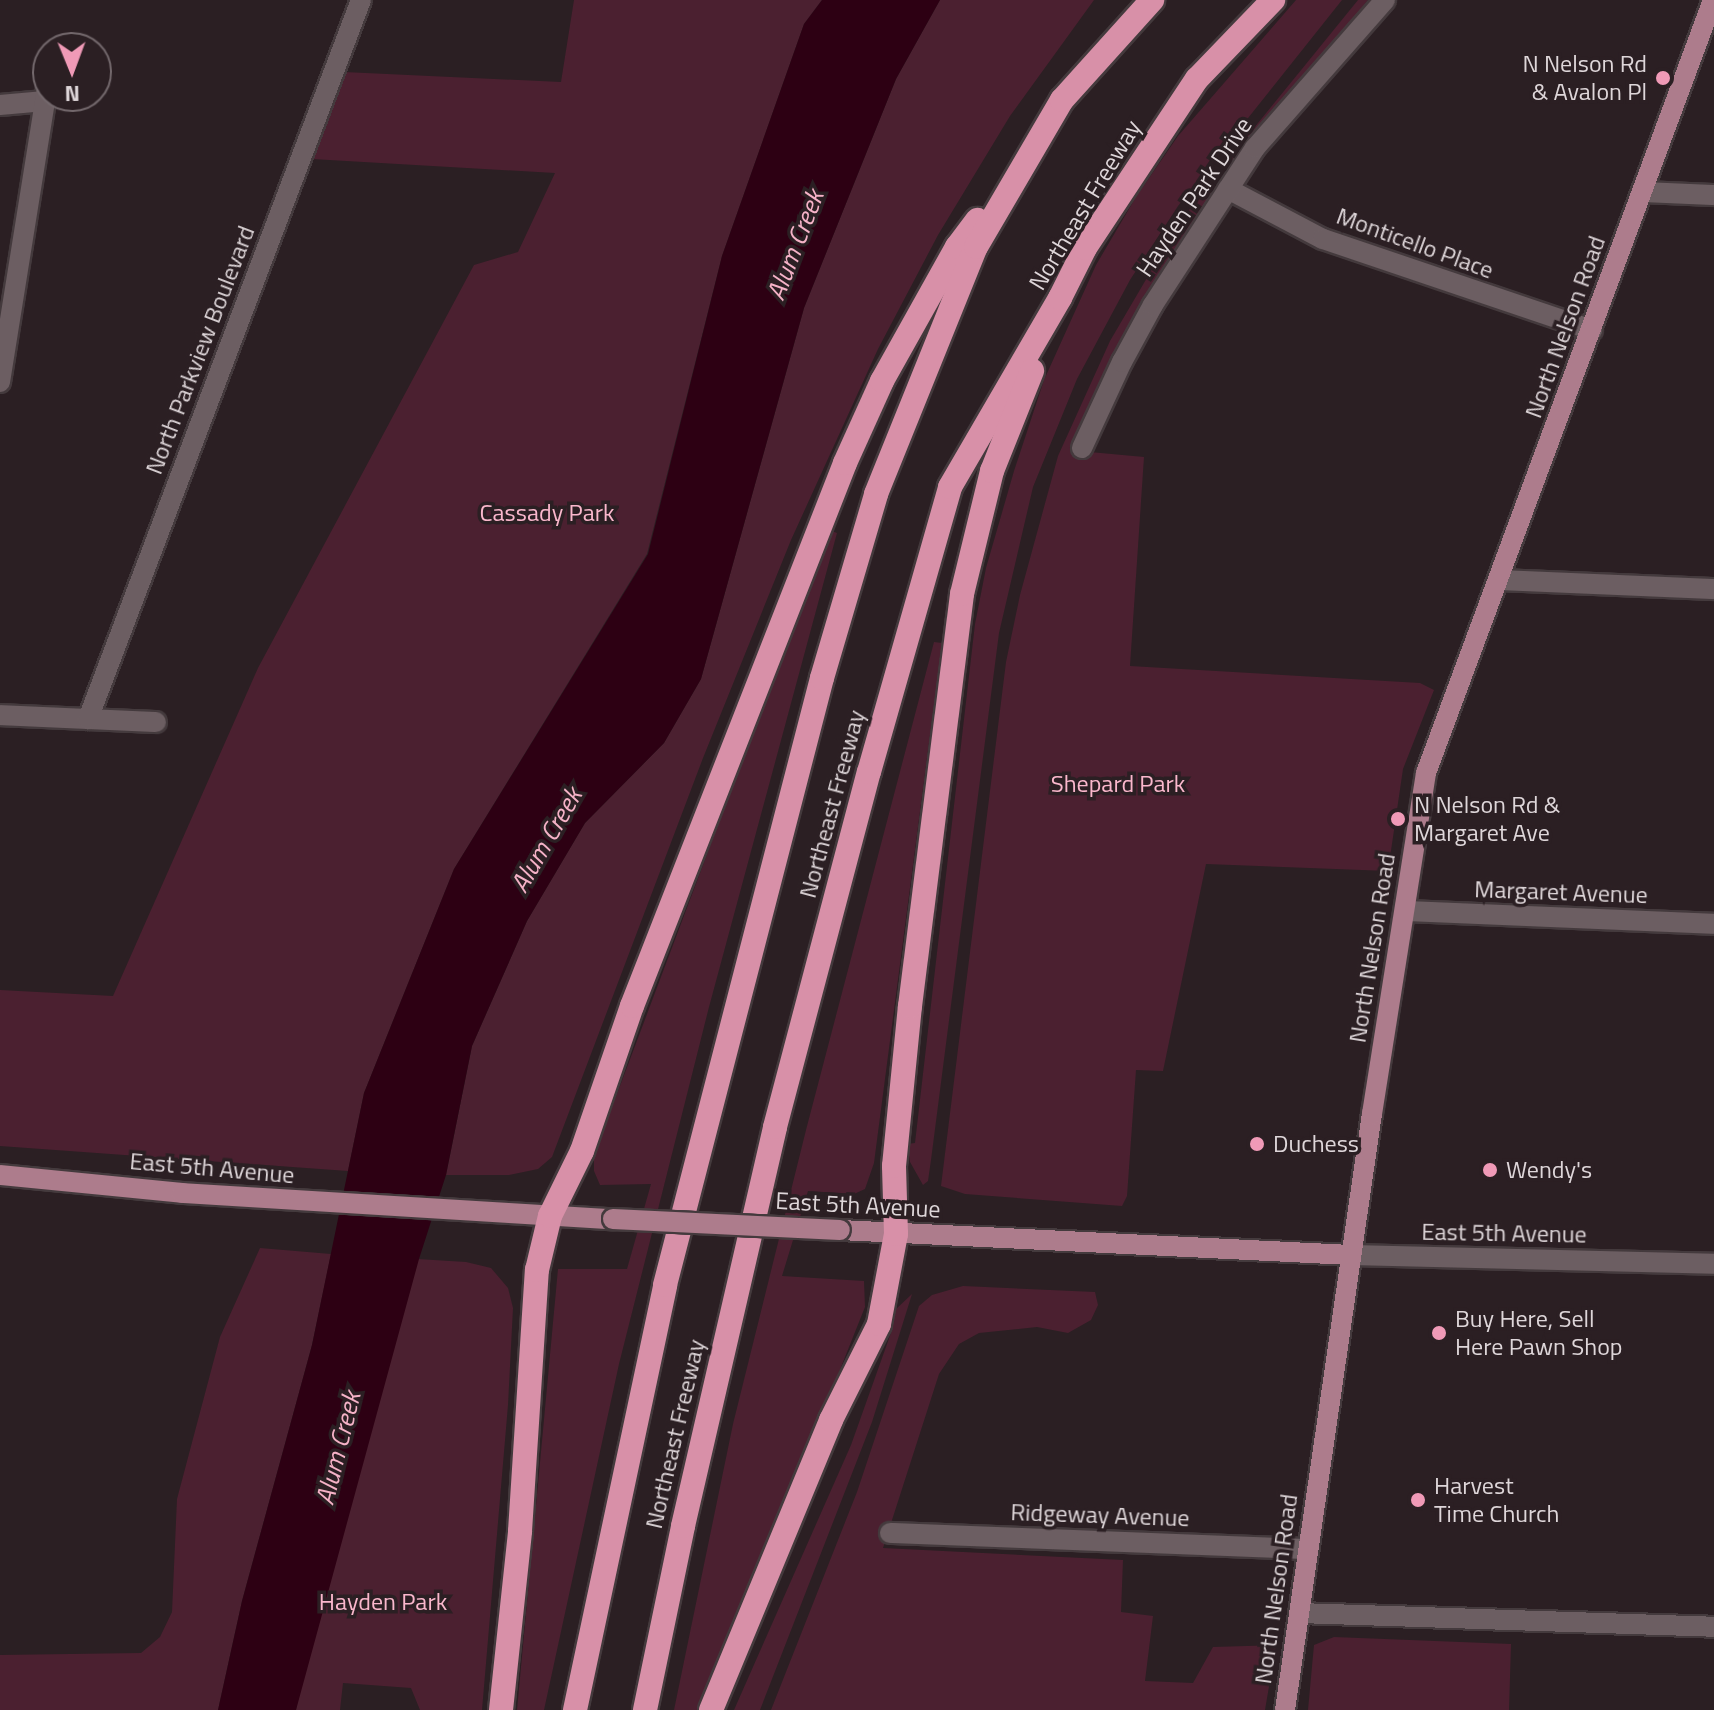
<!DOCTYPE html>
<style>
body{margin:0}
#map{position:relative;width:1714px;height:1710px;overflow:hidden;background:#2b1f23;font-family:"Titillium Web",sans-serif}
div>[style]{position:absolute}
[style*='--x']{left:calc(var(--x)*1px);top:calc(var(--y)*1px);width:calc(var(--w)*1px);rotate:calc(var(--a)*1deg)}
.green>*{inset:0;background:#4b2030}
.water>*{inset:0;background:#2d0013}
.roads{filter:drop-shadow(2px 0 #443a3d) drop-shadow(-2px 0 #443a3d) drop-shadow(0 2px #443a3d) drop-shadow(0 -2px #443a3d)}
.street>*{height:20px;margin:-10px;padding:0 10px;transform-origin:10px;border-radius:10px;background:#6c5e62}
.secondary>*{height:20px;margin:-10px;padding:0 10px;transform-origin:10px;border-radius:10px;background:#6c5e62}
.primary>*{height:20px;margin:-10px;padding:0 10px;transform-origin:10px;border-radius:10px;background:#ad7c8c}
.highway>*{height:24px;margin:-12px;padding:0 12px;transform-origin:12px;border-radius:12px;background:#d890a8}
.bridges{filter:drop-shadow(2px 0 #443a3d) drop-shadow(-2px 0 #443a3d) drop-shadow(0 2px #443a3d) drop-shadow(0 -2px #443a3d)}
.primary-bridge>*{height:20px;margin:-10px;padding:0 10px;transform-origin:10px;border-radius:10px;background:#ad7c8c}
.dots>*{width:22px;height:22px;translate:-50% -50%;box-sizing:border-box;border:4px solid #2b1f23;border-radius:50%}
span{translate:-50% -50%;white-space:nowrap;text-align:center;line-height:1.15;-webkit-text-stroke:7px #2b1f23;paint-order:stroke}
.poi-label{font-size:24px;color:#ded6d9}
.right{translate:-100% -50%;text-align:right}
.left{translate:0 -50%;text-align:left}
.street-label{font-size:24px;color:#ded6d9}
.park-label{font-size:24px;color:#fab7cc}
.water-label{font-size:26px;color:#f5b2c7;font-style:italic}
.north{position:absolute;left:32px;top:32px;width:80px;height:80px;box-sizing:border-box;background:#2b1f23;border:2px solid #73686c;border-radius:50%;rotate:179deg;font-size:22px;font-weight:700;line-height:32px;text-align:center;color:#ded6d9}
.north::after{content:'';display:block;margin:auto;width:28px;height:36px;background:#f09ab7;clip-path:polygon(50% 0,100% 100%,50% 72%,0 100%)}
</style>
<div id="map">
<div class="green">
<div style="clip-path:polygon(574px 0,822px 0,804px 24px,722px 256px,647px 554px,454px 869px,364px 1093px,348px 1171px,0 1146px,0 990px,113px 996px,258px 668px,474px 265px,518px 252px,555px 173px,312px 159px,344px 72px,561px 82px)"></div>
<div style="clip-path:polygon(940px 0,1094px 0,1010px 116px,938px 235px,878px 349px,791px 540px,703px 758px,552px 1157px,538px 1169px,509px 1175px,446px 1175px,472px 1046px,527px 921px,585px 823px,664px 743px,701px 679px,804px 308px,896px 79px)"></div>
<div style="clip-path:polygon(1296px 0,1342px 0,1178px 206px,1130px 280px,1077px 379px,1033px 487px,999px 633px,931px 1160px,928px 1181px,923px 1185px,910px 1162px,907px 1144px,915px 1143px,975px 624px,986px 568px,1014px 471px,1044px 380px,1096px 265px,1136px 197px,1178px 136px)"></div>
<div style="clip-path:polygon(1358px 0,1368px 0,1231px 173px,1223px 166px)"></div>
<div style="clip-path:polygon(1210px 186px,1217px 192px,1079px 451px,1144px 457px,1130px 666px,1420px 683px,1434px 690px,1403px 769px,1388px 871px,1206px 864px,1163px 1071px,1136px 1070px,1127px 1196px,1122px 1206px,965px 1194px,941px 1186px,1006px 662px,1020px 595px,1058px 456px,1110px 341px,1182px 218px)"></div>
<div style="clip-path:polygon(829px 530px,837px 533px,709px 1007px,619px 1364px,544px 1710px,517px 1710px,558px 1269px,627px 1269px,651px 1184px,600px 1185px,594px 1171px,594px 1155px)"></div>
<div style="clip-path:polygon(934px 642px,942px 643px,874px 1163px,865px 1189px,854px 1194px,808px 1191px,782px 1276px,864px 1281px,865px 1307px,704px 1710px,674px 1710px,733px 1424px,806px 1130px)"></div>
<div style="clip-path:polygon(260px 1248px,331px 1254px,312px 1345px,242px 1601px,218px 1710px,0 1710px,0 1655px,141px 1653px,160px 1637px,172px 1612px,177px 1499px,220px 1337px)"></div>
<div style="clip-path:polygon(385px 1257px,466px 1262px,491px 1268px,508px 1288px,513px 1308px,508px 1405px,482px 1710px,420px 1710px,411px 1688px,343px 1683px,340px 1710px,296px 1710px)"></div>
<div style="clip-path:polygon(963px 1286px,1095px 1292px,1098px 1305px,1091px 1320px,1068px 1333px,1037px 1327px,979px 1333px,959px 1344px,939px 1374px,883px 1548px,1123px 1560px,1121px 1612px,1153px 1616px,1145px 1681px,1193px 1683px,1213px 1647px,1276px 1645px,1265px 1710px,771px 1710px,857px 1492px,919px 1306px,932px 1295px)"></div>
<div style="clip-path:polygon(912px 1294px,872px 1422px,760px 1710px,734px 1710px,851px 1445px,892px 1330px,887px 1326px,895px 1310px)"></div>
<div style="clip-path:polygon(1334px 1637px,1511px 1644px,1509px 1710px,1308px 1710px,1314px 1645px)"></div>
</div>
<div class="water">
<div style="clip-path:polygon(822px 0,940px 0,896px 79px,804px 308px,701px 679px,664px 743px,585px 823px,527px 921px,472px 1046px,446px 1175px,419px 1259px,296px 1710px,218px 1710px,242px 1601px,312px 1345px,364px 1093px,454px 869px,648px 554px,722px 256px,804px 24px)"></div>
</div>
<div class="roads">
<div class="street">
<div style="--x:0;--y:105;--w:45;--a:-5.1"></div>
<div style="--x:1228;--y:189;--w:107;--a:27.8"></div>
<div style="--x:1323;--y:239;--w:284;--a:18.7"></div>
<div style="--x:1642;--y:192;--w:72;--a:2.4"></div>
<div style="--x:0;--y:382;--w:303;--a:-80.9"></div>
<div style="--x:1082;--y:448;--w:95;--a:-65.1"></div>
<div style="--x:1122;--y:362;--w:65;--a:-61.5"></div>
<div style="--x:1153;--y:305;--w:187;--a:-57"></div>
<div style="--x:1255;--y:148;--w:197;--a:-48.7"></div>
<div style="--x:1498;--y:580;--w:216;--a:2.4"></div>
<div style="--x:0;--y:715;--w:156;--a:2.6"></div>
<div style="--x:88;--y:719;--w:769;--a:-69.21"></div>
<div style="--x:1405;--y:911;--w:309;--a:2.4"></div>
<div style="--x:890;--y:1533;--w:418;--a:2.2"></div>
<div style="--x:1299;--y:1613;--w:415;--a:1.9"></div>
</div>
<div class="secondary">
<div style="--x:1351;--y:1255;--w:363;--a:1.4"></div>
</div>
<div class="primary">
<div style="--x:0;--y:1175;--w:183;--a:5.6"></div>
<div style="--x:182;--y:1193;--w:432;--a:3.5"></div>
<div style="--x:840;--y:1230;--w:512;--a:2.8"></div>
<div style="--x:1285;--y:1710;--w:602;--a:-81.7"></div>
<div style="--x:1372;--y:1114;--w:345;--a:-81"></div>
<div style="--x:1426;--y:773;--w:825;--a:-69.63"></div>
</div>
<div class="highway">
<div style="--x:501;--y:1710;--w:180;--a:-83.9"></div>
<div style="--x:520;--y:1531;--w:262;--a:-86.3"></div>
<div style="--x:537;--y:1270;--w:56;--a:-76.5"></div>
<div style="--x:550;--y:1216;--w:72;--a:-63.8"></div>
<div style="--x:582;--y:1151;--w:153;--a:-71"></div>
<div style="--x:632;--y:1006;--w:583;--a:-68.58"></div>
<div style="--x:845;--y:463;--w:90;--a:-65.7"></div>
<div style="--x:882;--y:381;--w:154;--a:-60.8"></div>
<div style="--x:957;--y:247;--w:34;--a:-53"></div>
<div style="--x:575;--y:1710;--w:434;--a:-78"></div>
<div style="--x:665;--y:1285;--w:627;--a:-75.5"></div>
<div style="--x:822;--y:678;--w:192;--a:-73.6"></div>
<div style="--x:876;--y:494;--w:266;--a:-68"></div>
<div style="--x:976;--y:247;--w:170;--a:-59.7"></div>
<div style="--x:1062;--y:100;--w:135;--a:-48"></div>
<div style="--x:645;--y:1710;--w:188;--a:-78.3"></div>
<div style="--x:683;--y:1526;--w:409;--a:-77"></div>
<div style="--x:775;--y:1127;--w:367;--a:-75.2"></div>
<div style="--x:869;--y:772;--w:296;--a:-74.1"></div>
<div style="--x:950;--y:487;--w:219;--a:-59.8"></div>
<div style="--x:1060;--y:298;--w:56;--a:-63.4"></div>
<div style="--x:1085;--y:248;--w:203;--a:-56.5"></div>
<div style="--x:1197;--y:79;--w:110;--a:-46.1"></div>
<div style="--x:711;--y:1710;--w:314;--a:-67.5"></div>
<div style="--x:831;--y:1420;--w:107;--a:-63.4"></div>
<div style="--x:879;--y:1324;--w:92;--a:-79.3"></div>
<div style="--x:896;--y:1234;--w:68;--a:-91.7"></div>
<div style="--x:894;--y:1166;--w:161;--a:-84.3"></div>
<div style="--x:910;--y:1006;--w:415;--a:-82.8"></div>
<div style="--x:962;--y:594;--w:127;--a:-76.3"></div>
<div style="--x:992;--y:471;--w:108;--a:-68.2"></div>
</div>
</div>
<div class="bridges">
<div class="primary-bridge">
<div style="--x:613;--y:1219;--w:227;--a:2.8"></div>
</div>
</div>
<div class="dots">
<div style="left:1663px;top:78px;background:#f09ab7"></div>
<div style="left:1398px;top:819px;background:#f09ab7"></div>
<div style="left:1257px;top:1144px;background:#f09ab7"></div>
<div style="left:1490px;top:1170px;background:#f09ab7"></div>
<div style="left:1439px;top:1333px;background:#f09ab7"></div>
<div style="left:1418px;top:1500px;background:#f09ab7"></div>
</div>
<div class="poi-label">
<span class="right" style="left:1647px;top:78px">N Nelson Rd<br>&amp; Avalon Pl</span>
<span class="left" style="left:1414px;top:819px">N Nelson Rd &amp;<br>Margaret Ave</span>
<span class="left" style="left:1273px;top:1144px">Duchess</span>
<span class="left" style="left:1506px;top:1170px">Wendy's</span>
<span class="left" style="left:1455px;top:1333px">Buy Here, Sell<br>Here Pawn Shop</span>
<span class="left" style="left:1434px;top:1500px">Harvest<br>Time Church</span>
</div>
<div class="street-label">
<span style="left:1194px;top:197px;rotate:-56deg">Hayden Park Drive</span>
<span style="left:1085px;top:205px;rotate:-59deg">Northeast Freeway</span>
<span style="left:1415px;top:243px;rotate:20deg">Monticello Place</span>
<span style="left:1565px;top:327px;rotate:-70deg">North Nelson Road</span>
<span style="left:200px;top:350px;rotate:-69deg">North Parkview Boulevard</span>
<span style="left:832px;top:804px;rotate:-75deg">Northeast Freeway</span>
<span style="left:1561px;top:892px;rotate:2deg">Margaret Avenue</span>
<span style="left:1372px;top:948px;rotate:-81deg">North Nelson Road</span>
<span style="left:212px;top:1168px;rotate:5deg">East 5th Avenue</span>
<span style="left:858px;top:1205px;rotate:3deg">East 5th Avenue</span>
<span style="left:1504px;top:1233px;rotate:1deg">East 5th Avenue</span>
<span style="left:675px;top:1434px;rotate:-77deg">Northeast Freeway</span>
<span style="left:1100px;top:1515px;rotate:2deg">Ridgeway Avenue</span>
<span style="left:1276px;top:1589px;rotate:-82deg">North Nelson Road</span>
</div>
<div class="park-label">
<span style="left:547px;top:513px">Cassady Park</span>
<span style="left:1118px;top:784px">Shepard Park</span>
<span style="left:383px;top:1602px">Hayden Park</span>
</div>
<div class="water-label">
<span style="left:795px;top:245px;rotate:-69deg">Alum Creek</span>
<span style="left:546px;top:840px;rotate:-60deg">Alum Creek</span>
<span style="left:338px;top:1448px;rotate:-76deg">Alum Creek</span>
</div>
<div class="north">N</div>
</div>
